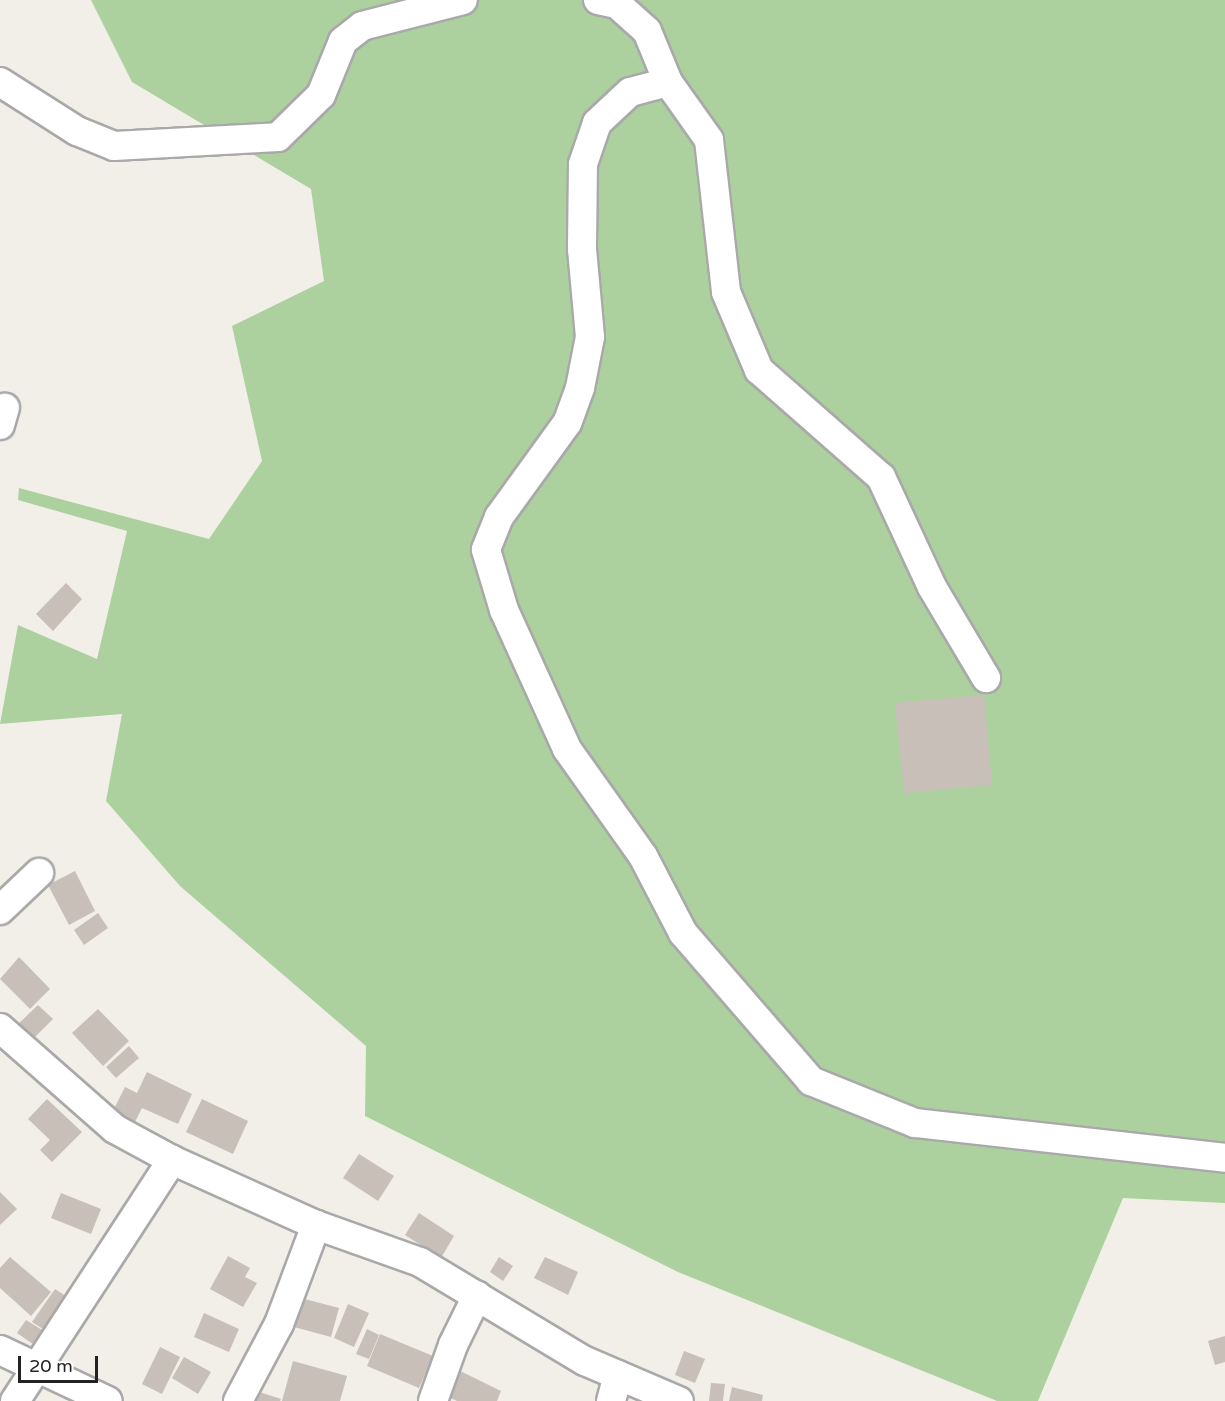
<!DOCTYPE html>
<style>
body{margin:0}
#map{position:relative;width:1225px;height:1401px;overflow:hidden;background:#f2efe9;font-family:"Varela Round",sans-serif}
div>[style]{position:absolute}
[style*='--x']{left:calc(var(--x)*1px);top:calc(var(--y)*1px);width:calc(var(--w)*1px);rotate:calc(var(--a)*1deg)}
.forest>*{inset:0;background:#add19e}
.building>*{inset:0;background:#c7bfb8}
.roads{filter:drop-shadow(2px 0 #a9a9a9) drop-shadow(-2px 0 #a9a9a9) drop-shadow(0 2px #a9a9a9) drop-shadow(0 -2px #a9a9a9)}
.minor>*{height:28px;margin:-14px;padding:0 14px;transform-origin:14px;border-radius:14px;background:#fff}
span{translate:-50% -50%;white-space:nowrap;text-align:center;line-height:1.15;-webkit-text-stroke:6px #fff;paint-order:stroke}
.scale{position:absolute;left:18px;top:1356px;width:80px;height:27px;box-sizing:border-box;border:3px solid #222;border-top:0;padding-left:8px;font-size:18px;line-height:21px;white-space:nowrap;color:#222;-webkit-text-stroke:4px #fff;paint-order:stroke}
</style>
<div id="map">
<div class="forest">
<div style="clip-path:polygon(91px 0,1225px 0,1225px 1203px,1123px 1198px,1038px 1401px,997px 1401px,678px 1272px,365px 1116px,366px 1046px,180px 886px,106px 801px,122px 714px,0 724px,18px 625px,97px 659px,127px 531px,18px 500px,19px 488px,209px 539px,262px 461px,232px 326px,324px 281px,311px 189px,132px 82px)"></div>
</div>
<div class="building">
<div style="clip-path:polygon(66px 583px,82px 599px,53px 631px,36px 614px)"></div>
<div style="clip-path:polygon(984px 695px,992px 785px,904px 793px,895px 703px)"></div>
<div style="clip-path:polygon(75px 871px,95px 911px,69px 925px,48px 885px)"></div>
<div style="clip-path:polygon(98px 913px,108px 928px,84px 945px,74px 930px)"></div>
<div style="clip-path:polygon(19px 957px,50px 989px,30px 1009px,0 979px)"></div>
<div style="clip-path:polygon(38px 1005px,53px 1019px,29px 1043px,14px 1028px)"></div>
<div style="clip-path:polygon(98px 1009px,129px 1041px,103px 1066px,72px 1033px)"></div>
<div style="clip-path:polygon(129px 1046px,139px 1058px,116px 1078px,106px 1067px)"></div>
<div style="clip-path:polygon(147px 1072px,192px 1094px,178px 1124px,142px 1108px,133px 1126px,111px 1115px,125px 1087px,137px 1093px)"></div>
<div style="clip-path:polygon(47px 1099px,82px 1132px,52px 1162px,40px 1150px,50px 1140px,28px 1119px)"></div>
<div style="clip-path:polygon(202px 1099px,248px 1121px,233px 1154px,186px 1132px)"></div>
<div style="clip-path:polygon(359px 1154px,394px 1176px,378px 1201px,343px 1178px)"></div>
<div style="clip-path:polygon(0 1192px,17px 1209px,0 1225px)"></div>
<div style="clip-path:polygon(61px 1193px,101px 1209px,91px 1234px,51px 1218px)"></div>
<div style="clip-path:polygon(419px 1213px,454px 1236px,441px 1258px,405px 1235px)"></div>
<div style="clip-path:polygon(228px 1256px,250px 1268px,245px 1277px,257px 1283px,243px 1307px,210px 1289px)"></div>
<div style="clip-path:polygon(10px 1257px,51px 1292px,31px 1316px,0 1288px,0 1268px)"></div>
<div style="clip-path:polygon(499px 1257px,513px 1266px,503px 1281px,490px 1272px)"></div>
<div style="clip-path:polygon(545px 1257px,578px 1272px,568px 1295px,534px 1278px)"></div>
<div style="clip-path:polygon(55px 1289px,72px 1300px,49px 1333px,32px 1322px)"></div>
<div style="clip-path:polygon(301px 1298px,339px 1308px,331px 1337px,294px 1327px)"></div>
<div style="clip-path:polygon(348px 1304px,369px 1313px,354px 1347px,334px 1338px)"></div>
<div style="clip-path:polygon(204px 1313px,239px 1329px,229px 1352px,194px 1337px)"></div>
<div style="clip-path:polygon(26px 1320px,47px 1333px,37px 1347px,17px 1333px)"></div>
<div style="clip-path:polygon(367px 1329px,379px 1335px,369px 1359px,356px 1354px)"></div>
<div style="clip-path:polygon(380px 1334px,433px 1356px,419px 1388px,367px 1366px)"></div>
<div style="clip-path:polygon(1225px 1336px,1225px 1362px,1215px 1365px,1208px 1341px)"></div>
<div style="clip-path:polygon(160px 1347px,180px 1357px,162px 1394px,142px 1384px)"></div>
<div style="clip-path:polygon(684px 1351px,705px 1359px,695px 1383px,675px 1375px)"></div>
<div style="clip-path:polygon(184px 1357px,211px 1372px,198px 1394px,172px 1378px)"></div>
<div style="clip-path:polygon(293px 1361px,347px 1376px,340px 1401px,282px 1401px)"></div>
<div style="clip-path:polygon(456px 1369px,501px 1391px,497px 1401px,457px 1401px,444px 1395px)"></div>
<div style="clip-path:polygon(711px 1383px,725px 1384px,723px 1401px,709px 1401px)"></div>
<div style="clip-path:polygon(732px 1387px,763px 1395px,762px 1401px,729px 1401px)"></div>
<div style="clip-path:polygon(253px 1390px,281px 1399px,280px 1401px,249px 1401px)"></div>
</div>
<div class="roads">
<div class="minor">
<div style="--x:598;--y:0;--w:19;--a:12"></div>
<div style="--x:617;--y:4;--w:40;--a:42"></div>
<div style="--x:647;--y:31;--w:55;--a:67.6"></div>
<div style="--x:668;--y:82;--w:71;--a:54.7"></div>
<div style="--x:709;--y:140;--w:153;--a:83.6"></div>
<div style="--x:726;--y:292;--w:85;--a:67.1"></div>
<div style="--x:759;--y:370;--w:162;--a:41.3"></div>
<div style="--x:881;--y:477;--w:121;--a:65.1"></div>
<div style="--x:932;--y:587;--w:106;--a:59.3"></div>
<div style="--x:0;--y:82;--w:91;--a:32.5"></div>
<div style="--x:77;--y:131;--w:40;--a:22"></div>
<div style="--x:114;--y:146;--w:164;--a:-3.1"></div>
<div style="--x:278;--y:137;--w:60;--a:-44.3"></div>
<div style="--x:321;--y:95;--w:58;--a:-67.8"></div>
<div style="--x:343;--y:41;--w:24;--a:-38"></div>
<div style="--x:362;--y:26;--w:104;--a:-14.4"></div>
<div style="--x:668;--y:82;--w:39;--a:165"></div>
<div style="--x:630;--y:92;--w:45;--a:136.8"></div>
<div style="--x:597;--y:123;--w:43;--a:108.9"></div>
<div style="--x:583;--y:164;--w:85;--a:90.7"></div>
<div style="--x:582;--y:249;--w:88;--a:84.8"></div>
<div style="--x:590;--y:337;--w:52;--a:101.1"></div>
<div style="--x:580;--y:388;--w:37;--a:110"></div>
<div style="--x:567;--y:423;--w:116;--a:125.9"></div>
<div style="--x:499;--y:517;--w:35;--a:112"></div>
<div style="--x:486;--y:550;--w:63;--a:73.3"></div>
<div style="--x:504;--y:610;--w:153;--a:65.6"></div>
<div style="--x:567;--y:749;--w:131;--a:54.6"></div>
<div style="--x:643;--y:856;--w:87;--a:62.5"></div>
<div style="--x:683;--y:933;--w:196;--a:49.1"></div>
<div style="--x:811;--y:1081;--w:112;--a:22"></div>
<div style="--x:915;--y:1123;--w:312;--a:6.4"></div>
<div style="--x:0;--y:425;--w:18;--a:-74"></div>
<div style="--x:0;--y:910;--w:54;--a:-43.5"></div>
<div style="--x:0;--y:1028;--w:153;--a:41.3"></div>
<div style="--x:115;--y:1129;--w:65;--a:28.5"></div>
<div style="--x:172;--y:1160;--w:158;--a:24.3"></div>
<div style="--x:316;--y:1225;--w:110;--a:19.6"></div>
<div style="--x:420;--y:1262;--w:192;--a:31"></div>
<div style="--x:585;--y:1361;--w:102;--a:23.1"></div>
<div style="--x:0;--y:1350;--w:119;--a:25.3"></div>
<div style="--x:15;--y:1401;--w:288;--a:-56.9"></div>
<div style="--x:238;--y:1401;--w:87;--a:-62"></div>
<div style="--x:279;--y:1324;--w:106;--a:-69.5"></div>
<div style="--x:433;--y:1401;--w:59;--a:-70.3"></div>
<div style="--x:453;--y:1345;--w:55;--a:-63.9"></div>
<div style="--x:611;--y:1401;--w:27;--a:-75"></div>
</div>
</div>
<div class="scale">20 m</div>
</div>
